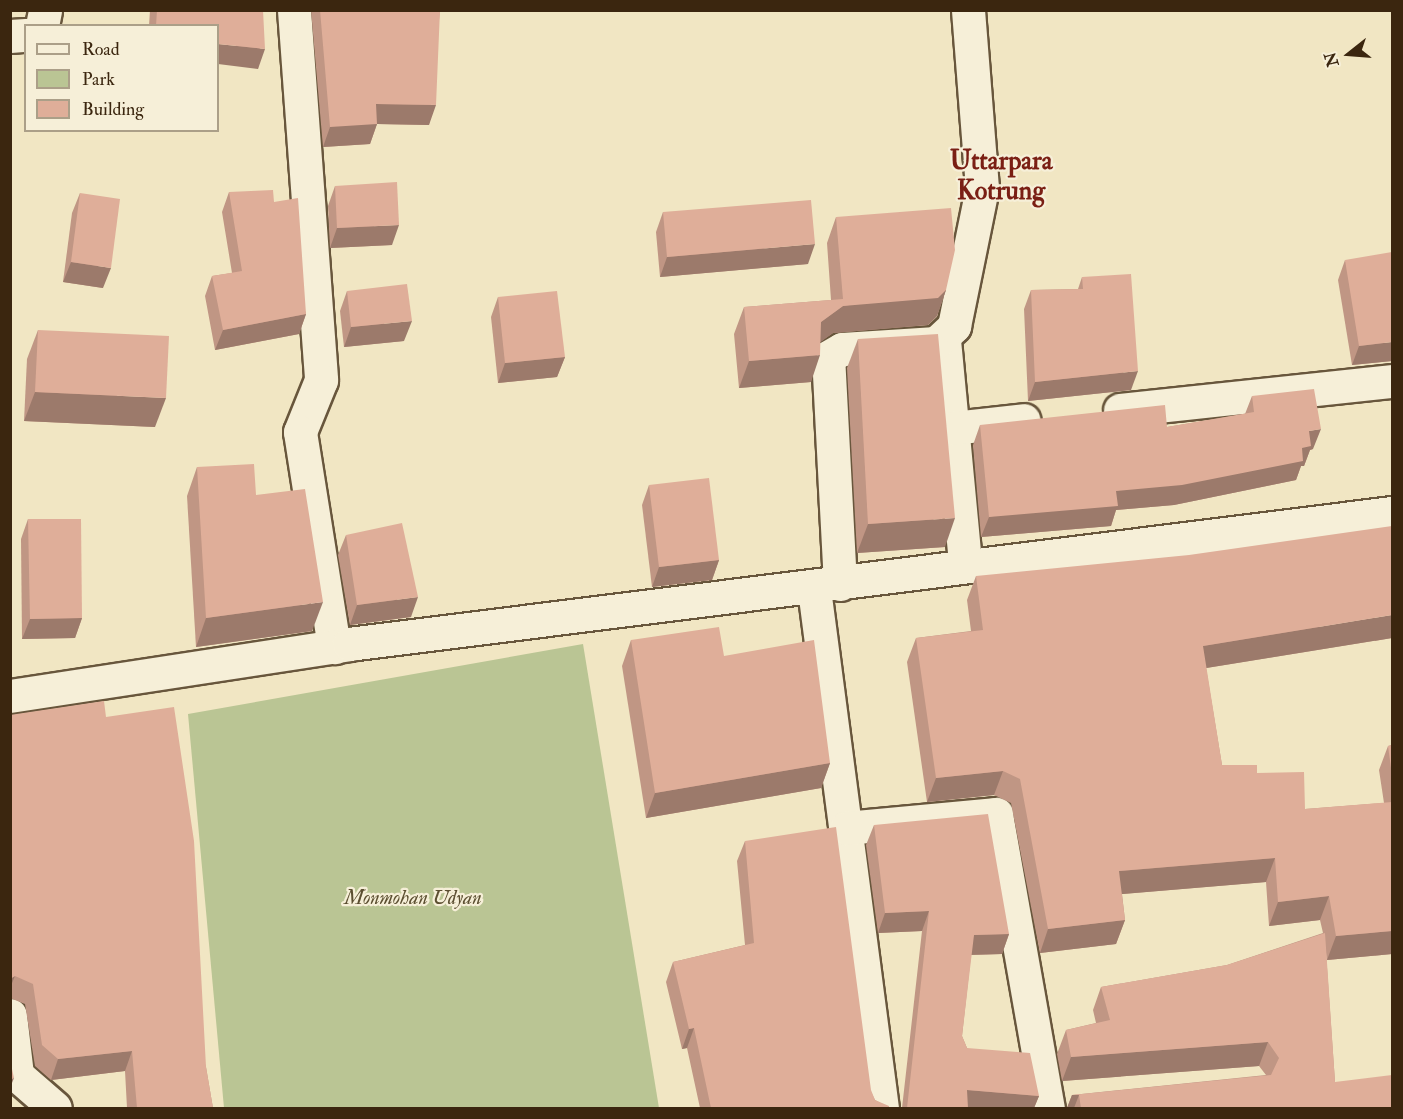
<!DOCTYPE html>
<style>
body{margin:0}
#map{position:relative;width:1403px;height:1119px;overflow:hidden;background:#f1e6c3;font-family:"IM FELL Double Pica",serif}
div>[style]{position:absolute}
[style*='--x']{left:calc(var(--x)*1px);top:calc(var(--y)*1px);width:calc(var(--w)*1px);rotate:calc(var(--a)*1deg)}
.green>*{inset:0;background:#bac594}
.roads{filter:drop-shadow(2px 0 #68563c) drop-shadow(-2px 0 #68563c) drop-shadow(0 2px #68563c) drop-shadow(0 -2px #68563c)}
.street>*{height:33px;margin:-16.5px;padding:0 16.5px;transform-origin:16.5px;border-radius:16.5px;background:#f6efd8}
.wall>*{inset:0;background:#c09684}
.shaded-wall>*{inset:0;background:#9c7a6b}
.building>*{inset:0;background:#dfae99}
span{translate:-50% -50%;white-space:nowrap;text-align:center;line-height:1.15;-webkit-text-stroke:4.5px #f6efd8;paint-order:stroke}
.park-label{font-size:20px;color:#5b4e30;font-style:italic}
.district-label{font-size:26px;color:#7a1f14;font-weight:700}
.frame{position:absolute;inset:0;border:12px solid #3b260f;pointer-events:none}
.legend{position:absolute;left:24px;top:24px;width:195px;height:108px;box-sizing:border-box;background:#f6efd8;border:2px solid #ab9f88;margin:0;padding:8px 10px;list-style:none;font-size:18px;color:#3b260f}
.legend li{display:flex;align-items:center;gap:12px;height:30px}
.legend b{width:30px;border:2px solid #ab9f88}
.north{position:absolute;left:1319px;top:24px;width:60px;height:60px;-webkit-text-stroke:4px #f6efd8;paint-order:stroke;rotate:253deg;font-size:16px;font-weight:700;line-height:24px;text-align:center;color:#3b260f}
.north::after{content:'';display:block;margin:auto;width:21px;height:27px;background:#3b260f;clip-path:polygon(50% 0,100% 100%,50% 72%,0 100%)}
</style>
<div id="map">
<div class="green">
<div style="clip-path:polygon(583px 644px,659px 1108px,224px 1108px,188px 714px)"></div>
</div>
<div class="roads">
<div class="street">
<div style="--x:294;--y:10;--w:371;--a:85.8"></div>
<div style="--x:321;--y:380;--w:56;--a:112"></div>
<div style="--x:300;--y:432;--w:218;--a:81"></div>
<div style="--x:42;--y:26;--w:16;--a:-79"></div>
<div style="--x:10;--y:36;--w:16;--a:-4"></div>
<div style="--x:944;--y:340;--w:224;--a:84.6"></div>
<div style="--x:1120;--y:410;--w:274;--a:-6.1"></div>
<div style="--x:952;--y:428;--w:72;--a:-6.3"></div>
<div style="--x:840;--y:584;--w:227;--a:-93"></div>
<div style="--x:828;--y:357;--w:16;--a:-30"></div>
<div style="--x:842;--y:349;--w:94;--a:-3.7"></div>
<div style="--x:936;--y:343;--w:25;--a:-43"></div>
<div style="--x:954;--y:326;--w:141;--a:-78.5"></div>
<div style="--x:982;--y:188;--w:179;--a:-94.5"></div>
<div style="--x:814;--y:589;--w:523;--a:82.54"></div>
<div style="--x:10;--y:696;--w:343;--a:-8.7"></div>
<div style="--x:349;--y:644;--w:1051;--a:-7.16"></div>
<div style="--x:846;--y:828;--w:151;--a:-5.3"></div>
<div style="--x:996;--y:814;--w:299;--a:80"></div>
<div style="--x:10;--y:1015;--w:60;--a:83.3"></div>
<div style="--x:17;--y:1075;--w:50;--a:41"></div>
</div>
</div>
<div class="wall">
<div style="clip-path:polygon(150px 10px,263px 10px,258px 69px,218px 26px,149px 26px)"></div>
<div style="clip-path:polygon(311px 10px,440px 10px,429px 125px,377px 124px,370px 144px,323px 147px)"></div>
<div style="clip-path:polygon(335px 186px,392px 245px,330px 248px,328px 206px)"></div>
<div style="clip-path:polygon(229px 192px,274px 202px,306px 314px,299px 334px,215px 350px,205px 296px,212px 276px,232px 273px,222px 212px)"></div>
<div style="clip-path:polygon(80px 193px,103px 288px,63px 282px,72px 213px)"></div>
<div style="clip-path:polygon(663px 212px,808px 264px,660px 277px,656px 232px)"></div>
<div style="clip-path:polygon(836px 217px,946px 290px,937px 316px,928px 325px,833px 333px,820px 342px,811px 382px,739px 388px,734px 334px,744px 307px,831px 300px,827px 243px)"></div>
<div style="clip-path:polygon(1345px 260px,1392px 361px,1352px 365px,1338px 280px)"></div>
<div style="clip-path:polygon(1082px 277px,1131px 390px,1028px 401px,1024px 309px,1031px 290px,1078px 289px)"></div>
<div style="clip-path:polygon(347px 291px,404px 341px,344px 347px,340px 311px)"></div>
<div style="clip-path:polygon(498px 297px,565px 357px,557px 377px,498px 383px,491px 317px)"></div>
<div style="clip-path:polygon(38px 330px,155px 427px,24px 421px,27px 359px)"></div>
<div style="clip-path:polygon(858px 339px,945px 547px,857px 553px,847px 368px)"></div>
<div style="clip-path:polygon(1252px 396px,1313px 449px,1310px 450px,1304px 466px,1301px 466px,1296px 480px,1174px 505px,1116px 510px,1111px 526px,981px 537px,973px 445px,980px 425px,1167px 427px,1245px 414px)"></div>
<div style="clip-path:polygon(197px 467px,256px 495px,312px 631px,196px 647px,187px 496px)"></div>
<div style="clip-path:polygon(649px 485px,719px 560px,712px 580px,652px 587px,642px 505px)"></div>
<div style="clip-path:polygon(28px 519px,82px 618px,75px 638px,22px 639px,21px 539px)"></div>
<div style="clip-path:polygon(346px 535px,411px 617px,350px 625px,338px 555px)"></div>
<div style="clip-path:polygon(976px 576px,1392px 638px,1206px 668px,1222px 765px,1257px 773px,1305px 809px,1384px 803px,1379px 770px,1388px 746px,1392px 745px,1392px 954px,1327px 960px,1326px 953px,1335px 1082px,1392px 1108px,1067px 1108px,1072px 1095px,1266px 1075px,1259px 1066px,1062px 1081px,1057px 1054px,1066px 1030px,1096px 1023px,1093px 1010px,1101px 987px,1227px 965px,1323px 933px,1320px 920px,1269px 926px,1266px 882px,1122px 894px,1125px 920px,1116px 944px,1040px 953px,1011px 803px,994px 795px,927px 802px,907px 662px,916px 638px,971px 631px,967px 600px)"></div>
<div style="clip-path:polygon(631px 640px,724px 656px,830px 763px,821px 788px,646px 818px,622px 666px)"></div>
<div style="clip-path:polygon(10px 715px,106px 717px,206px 1067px,213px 1108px,127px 1108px,125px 1071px,51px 1080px,35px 1066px,25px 1004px,10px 998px)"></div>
<div style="clip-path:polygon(874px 825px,1009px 934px,1002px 954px,971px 955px,962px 1036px,967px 1048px,1039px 1096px,1034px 1108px,902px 1108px,922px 931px,878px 933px,866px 845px)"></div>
<div style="clip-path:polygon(745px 841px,875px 1100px,889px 1108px,700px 1108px,687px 1048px,682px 1049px,666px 982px,673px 962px,745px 945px,737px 861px)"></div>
</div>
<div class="shaded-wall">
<div style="clip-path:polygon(218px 44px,265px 49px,258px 69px,218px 64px)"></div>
<div style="clip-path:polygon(376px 104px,436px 105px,429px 125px,377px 124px,370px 144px,323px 147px,330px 127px)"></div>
<div style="clip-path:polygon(399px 225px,392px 245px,330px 248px,337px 228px)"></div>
<div style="clip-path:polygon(815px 244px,808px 264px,660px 277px,667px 257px)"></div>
<div style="clip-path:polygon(71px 262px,111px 268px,103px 288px,63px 282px)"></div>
<div style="clip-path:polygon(946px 290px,937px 316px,928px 325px,833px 333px,811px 349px,821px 322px,843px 306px)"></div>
<div style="clip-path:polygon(306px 314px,299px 334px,215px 350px,223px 330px)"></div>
<div style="clip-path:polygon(412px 321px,404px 341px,344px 347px,351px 327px)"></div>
<div style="clip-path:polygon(1392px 342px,1392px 361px,1352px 365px,1359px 346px)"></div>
<div style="clip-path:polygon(820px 355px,811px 382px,739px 388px,749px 361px)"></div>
<div style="clip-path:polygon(565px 357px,557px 377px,498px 383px,505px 363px)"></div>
<div style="clip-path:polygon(1138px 371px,1131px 390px,1028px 401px,1035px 382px)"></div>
<div style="clip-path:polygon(35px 392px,166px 398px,155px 427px,24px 421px)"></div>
<div style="clip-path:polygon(1321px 429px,1313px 449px,1310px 450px,1304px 466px,1301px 466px,1296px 480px,1174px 505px,1116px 510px,1111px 526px,981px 537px,989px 517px,1116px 491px,1302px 448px,1309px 431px)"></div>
<div style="clip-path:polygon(955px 518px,945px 547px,857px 553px,868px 524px)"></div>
<div style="clip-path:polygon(719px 560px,712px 580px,652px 587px,659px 567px)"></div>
<div style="clip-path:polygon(418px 597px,411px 617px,350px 625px,357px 605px)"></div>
<div style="clip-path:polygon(323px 602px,312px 631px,196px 647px,206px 618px)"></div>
<div style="clip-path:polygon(1392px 615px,1392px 638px,1194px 670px,1203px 646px)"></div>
<div style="clip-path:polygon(82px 618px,75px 638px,22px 639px,30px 619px)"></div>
<div style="clip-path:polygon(830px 763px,821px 788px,646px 818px,655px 793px)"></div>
<div style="clip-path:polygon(1003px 771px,994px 795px,927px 802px,936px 778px)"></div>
<div style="clip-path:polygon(1275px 858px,1266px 882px,1110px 895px,1119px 871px)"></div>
<div style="clip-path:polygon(1329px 896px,1320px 920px,1269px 926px,1278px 902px)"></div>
<div style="clip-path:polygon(929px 911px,922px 931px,878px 933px,885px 913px)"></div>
<div style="clip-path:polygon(1125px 920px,1116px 944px,1040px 953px,1048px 929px)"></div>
<div style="clip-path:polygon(1392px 931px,1392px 954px,1327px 960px,1336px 936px)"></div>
<div style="clip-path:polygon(1009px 934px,1002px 954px,966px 955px,974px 935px)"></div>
<div style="clip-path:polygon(15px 976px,10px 988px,10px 979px)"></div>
<div style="clip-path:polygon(694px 1028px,687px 1048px,682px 1049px,689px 1029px)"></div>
<div style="clip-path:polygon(1268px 1042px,1259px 1066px,1062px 1081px,1071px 1057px)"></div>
<div style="clip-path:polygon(132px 1051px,125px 1071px,51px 1080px,58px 1059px)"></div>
<div style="clip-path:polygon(14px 1078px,10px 1088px,10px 1079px)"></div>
<div style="clip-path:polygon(967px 1090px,1039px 1096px,1034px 1108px,961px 1108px)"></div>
<div style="clip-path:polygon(1072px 1095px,1079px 1095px,1074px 1108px,1067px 1108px)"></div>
</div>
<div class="building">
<div style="clip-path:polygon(157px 10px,263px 10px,265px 49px,218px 44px,218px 26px,156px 26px)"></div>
<div style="clip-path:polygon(320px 10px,440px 10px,436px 105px,376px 104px,377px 124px,330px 127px)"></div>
<div style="clip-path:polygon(397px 182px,399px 225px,337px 228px,335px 186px)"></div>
<div style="clip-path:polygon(273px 190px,274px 202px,298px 198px,306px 314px,223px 330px,212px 276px,242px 271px,229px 192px)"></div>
<div style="clip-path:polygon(80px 193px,120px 199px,111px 268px,71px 262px)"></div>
<div style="clip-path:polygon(811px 200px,815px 244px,667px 257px,663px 212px)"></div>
<div style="clip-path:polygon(951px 208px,955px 250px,946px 290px,938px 298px,843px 306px,821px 322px,820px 355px,749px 361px,744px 307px,843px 299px,836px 217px)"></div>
<div style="clip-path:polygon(1392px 252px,1392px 342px,1359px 346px,1345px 260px)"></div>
<div style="clip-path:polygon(1131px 274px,1138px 371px,1035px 382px,1031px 290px,1083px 289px,1082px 277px)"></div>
<div style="clip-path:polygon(407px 284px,412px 321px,351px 327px,347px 291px)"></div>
<div style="clip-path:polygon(557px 291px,565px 357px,505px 363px,498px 297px)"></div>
<div style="clip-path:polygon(38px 330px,169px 336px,166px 398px,35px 392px)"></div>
<div style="clip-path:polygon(938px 334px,955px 518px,868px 524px,858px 339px)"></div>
<div style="clip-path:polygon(1314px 389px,1321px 429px,1309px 431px,1311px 446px,1302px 448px,1303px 461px,1182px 485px,1116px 491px,1118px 506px,989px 517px,980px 425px,1165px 405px,1167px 427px,1254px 412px,1252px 396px)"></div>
<div style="clip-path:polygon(254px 464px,256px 495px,305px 489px,323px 602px,206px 618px,197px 467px)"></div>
<div style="clip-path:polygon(709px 478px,719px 560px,659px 567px,649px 485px)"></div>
<div style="clip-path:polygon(28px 519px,81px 519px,82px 618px,30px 619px)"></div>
<div style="clip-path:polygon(402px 523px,418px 597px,357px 605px,346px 535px)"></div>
<div style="clip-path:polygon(1392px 526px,1392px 615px,1203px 646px,1222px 765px,1257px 765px,1257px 773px,1304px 772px,1305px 809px,1392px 802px,1392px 931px,1336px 936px,1329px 896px,1278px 902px,1275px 858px,1119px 871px,1125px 920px,1048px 929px,1020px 779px,1003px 771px,936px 778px,916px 638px,983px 630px,976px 576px,1189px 555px)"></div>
<div style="clip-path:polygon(719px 627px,724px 656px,814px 640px,830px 763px,655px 793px,631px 640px)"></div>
<div style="clip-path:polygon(104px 701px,106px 717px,174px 707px,194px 841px,206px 1067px,213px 1108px,137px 1108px,132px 1051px,58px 1059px,42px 1045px,33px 984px,15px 976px,10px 979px,10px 715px)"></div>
<div style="clip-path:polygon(1392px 745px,1392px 775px,1388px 746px)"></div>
<div style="clip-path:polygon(988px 814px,1009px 934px,974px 935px,962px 1036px,967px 1048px,1030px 1053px,1039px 1096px,967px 1090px,968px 1108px,907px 1108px,929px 911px,885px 913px,874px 825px)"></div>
<div style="clip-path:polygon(836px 827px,871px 1090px,875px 1100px,889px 1106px,889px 1108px,711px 1108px,694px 1028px,689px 1029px,673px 962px,754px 943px,745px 841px)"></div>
<div style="clip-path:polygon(1325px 933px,1335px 1082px,1392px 1075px,1392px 1108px,1081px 1108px,1079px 1095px,1072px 1095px,1271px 1075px,1279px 1058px,1268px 1042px,1071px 1057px,1066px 1030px,1110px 1020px,1101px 987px,1227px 965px)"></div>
<div style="clip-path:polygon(10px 1060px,14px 1078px,10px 1079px)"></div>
</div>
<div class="park-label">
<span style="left:413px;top:897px">Monmohan Udyan</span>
</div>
<div class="district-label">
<span style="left:1001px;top:177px">Uttarpara<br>Kotrung</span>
</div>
<div class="frame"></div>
<ul class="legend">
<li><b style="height:8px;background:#f6efd8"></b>Road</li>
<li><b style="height:16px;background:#bac594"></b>Park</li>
<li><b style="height:16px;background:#dfae99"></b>Building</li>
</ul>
<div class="north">N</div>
</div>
